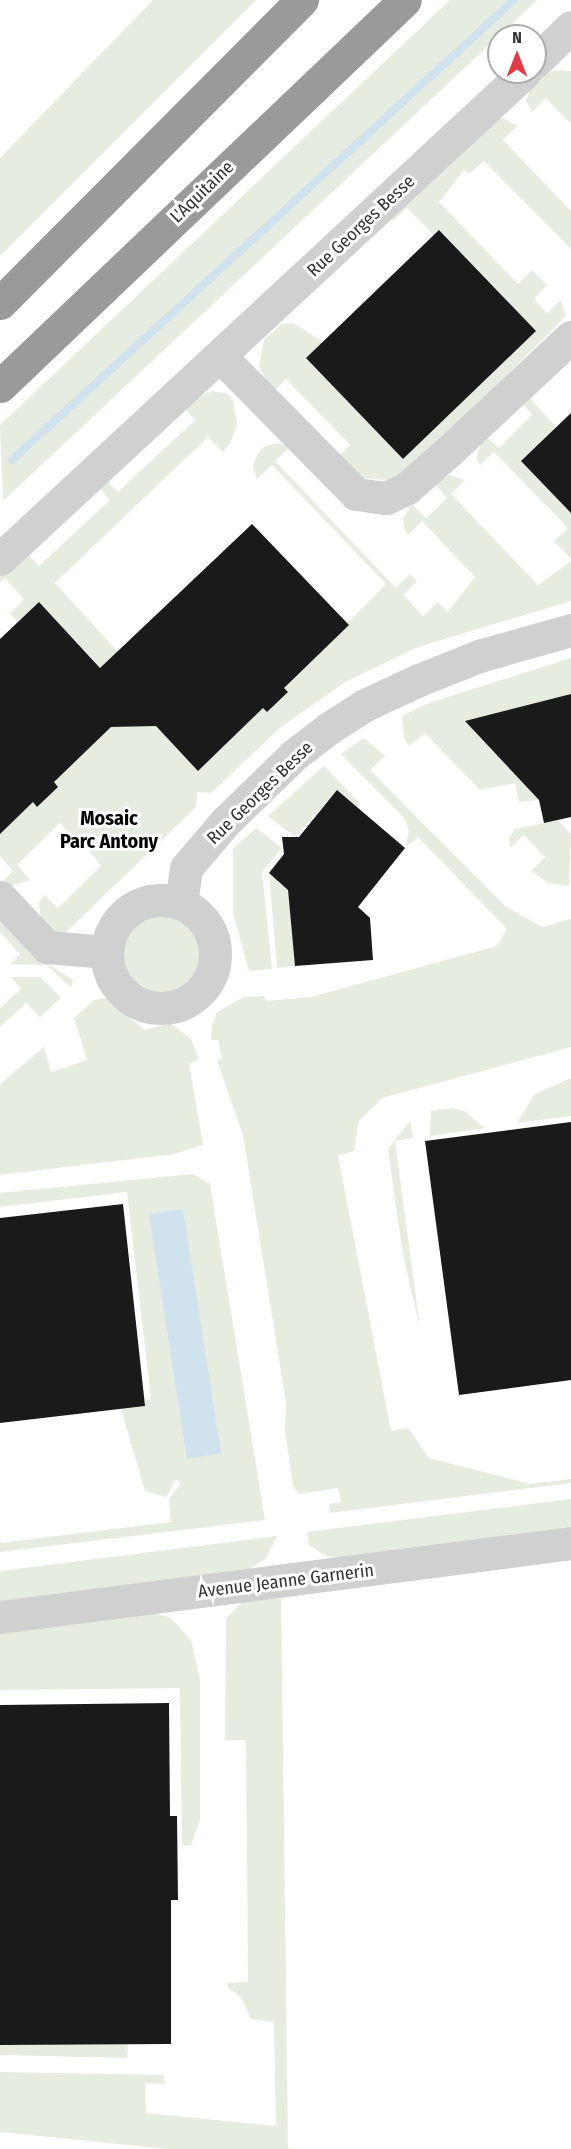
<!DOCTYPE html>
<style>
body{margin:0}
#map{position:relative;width:571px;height:2149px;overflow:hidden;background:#fff;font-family:"Fira Sans Condensed",sans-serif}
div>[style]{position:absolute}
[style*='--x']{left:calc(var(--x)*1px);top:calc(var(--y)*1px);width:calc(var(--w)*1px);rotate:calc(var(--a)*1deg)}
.green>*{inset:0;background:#e6ecdf}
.round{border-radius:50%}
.water>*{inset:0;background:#cfe2ee}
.stream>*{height:8px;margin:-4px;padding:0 4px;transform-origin:4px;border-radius:4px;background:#cfe2ee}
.building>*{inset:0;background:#1a1a1a}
.minor>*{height:33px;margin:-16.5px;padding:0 16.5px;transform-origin:16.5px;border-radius:16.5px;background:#d0d0d0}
.minor>.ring{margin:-16.5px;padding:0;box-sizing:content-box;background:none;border:33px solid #d0d0d0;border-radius:50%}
.highway>*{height:33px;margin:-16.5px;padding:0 16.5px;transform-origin:16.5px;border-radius:16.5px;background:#9a9a9a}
span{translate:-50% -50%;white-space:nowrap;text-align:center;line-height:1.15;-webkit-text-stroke:6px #fff;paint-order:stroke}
.street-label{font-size:18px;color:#333}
.neighbourhood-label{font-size:20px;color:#000;font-weight:700}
.north{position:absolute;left:487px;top:24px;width:60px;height:60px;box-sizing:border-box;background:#fff;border:2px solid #adadad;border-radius:50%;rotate:0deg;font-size:16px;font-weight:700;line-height:24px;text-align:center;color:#333}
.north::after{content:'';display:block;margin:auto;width:21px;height:27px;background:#e63946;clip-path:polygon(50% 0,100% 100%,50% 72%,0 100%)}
</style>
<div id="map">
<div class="green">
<div style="clip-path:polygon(153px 0,256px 0,0 256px,0 158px)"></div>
<div style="clip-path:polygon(450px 0,537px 0,3px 501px,0 425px)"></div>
<div style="clip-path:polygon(555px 70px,571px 71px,571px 124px,546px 98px,532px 112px,526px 101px,533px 81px)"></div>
<div style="clip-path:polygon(503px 118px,517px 126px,503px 140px,571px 211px,571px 249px,484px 161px,469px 174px,464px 170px,439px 202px,518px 284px,532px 270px,547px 285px,534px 299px,547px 313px,561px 300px,566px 316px,414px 468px,389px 480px,361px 478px,336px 459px,350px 445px,286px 379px,272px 393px,259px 366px,264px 340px,282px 324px,293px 323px,323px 342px,307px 358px,403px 459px,536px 331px,440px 230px,434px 235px,407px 208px,393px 221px,392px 216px,493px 121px)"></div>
<div style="clip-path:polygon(212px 391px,228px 394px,233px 401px,237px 424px,230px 444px,223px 452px,208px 437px,55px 583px,118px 652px,101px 668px,39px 602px,18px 622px,10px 614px,24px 599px,5px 578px,0 582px,0 574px,25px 551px,39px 566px,110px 500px,97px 485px,104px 478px,118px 492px,195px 420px,182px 406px)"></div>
<div style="clip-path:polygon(529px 397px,556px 427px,571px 513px,571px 559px,554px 541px,568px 528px,494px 452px,480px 465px,476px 458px,484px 435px,499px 448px,532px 415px,520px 400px)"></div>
<div style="clip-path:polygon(278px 443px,290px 447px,275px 461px,396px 588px,410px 574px,417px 581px,403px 595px,423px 616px,438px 602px,448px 612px,475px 577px,422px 521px,408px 535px,404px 528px,403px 518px,412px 504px,426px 518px,447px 498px,434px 483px,449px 475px,465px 480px,451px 494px,538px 585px,571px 561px,571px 601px,418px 647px,345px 682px,281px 727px,211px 793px,197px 792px,196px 807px,60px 938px,41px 921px,39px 903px,44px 895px,58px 908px,101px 866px,76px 834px,73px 837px,60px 823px,17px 865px,30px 880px,9px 886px,2px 882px,13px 871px,0 856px,0 832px,33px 802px,37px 807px,54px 782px,111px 727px,156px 726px,198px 770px,263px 708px,267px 712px,288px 692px,284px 688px,386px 584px,272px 465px,257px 479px,253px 467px,257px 455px,265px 446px)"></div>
<div style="clip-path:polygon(571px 658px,571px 694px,539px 800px,519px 802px,515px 783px,480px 790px,425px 733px,409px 746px,404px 737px,402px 716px,429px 703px)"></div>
<div style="clip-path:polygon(364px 738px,385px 756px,370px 770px,505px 906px,542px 927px,571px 919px,571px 1047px,382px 1098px,359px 1121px,354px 1151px,338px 1155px,391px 1431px,408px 1428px,429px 1458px,530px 1484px,571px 1479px,571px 1483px,330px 1513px,329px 1504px,341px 1502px,338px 1488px,299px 1494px,293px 1486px,285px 1431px,286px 1403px,243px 1135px,217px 1061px,222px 1058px,218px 1040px,211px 1040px,212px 1025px,217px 1012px,244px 997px,264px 996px,266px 1001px,311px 997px,497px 946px,507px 929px,418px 837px,405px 848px,409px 831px,405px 819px,341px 754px)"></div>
<div style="clip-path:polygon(324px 766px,360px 804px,358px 807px,337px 791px,295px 837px,268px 816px)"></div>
<div style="clip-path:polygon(558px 820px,571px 834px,569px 886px,548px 883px,531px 871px,545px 857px,524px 835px,510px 848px,509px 838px,515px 829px)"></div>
<div style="clip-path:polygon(256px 828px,282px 848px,262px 872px,272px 969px,249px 971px,233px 913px,233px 849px)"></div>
<div style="clip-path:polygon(269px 873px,288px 890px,295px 966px,277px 968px)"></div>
<div style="clip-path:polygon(0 915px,48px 964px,73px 980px,71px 988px,47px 965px,11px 964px,20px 954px,0 932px)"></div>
<div class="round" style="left:122px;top:915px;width:80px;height:80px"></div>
<div style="clip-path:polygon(11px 977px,41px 977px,61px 998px,40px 1017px,26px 1003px,0 1027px,0 1008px,21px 989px)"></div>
<div style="clip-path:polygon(106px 998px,145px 1030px,170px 1023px,191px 1039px,199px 1060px,189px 1063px,203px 1145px,174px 1154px,0 1175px,0 1084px,44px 1047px,51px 1072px,87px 1060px,74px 1018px,94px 1000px)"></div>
<div style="clip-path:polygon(571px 1078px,571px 1116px,517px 1123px,535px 1094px)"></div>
<div style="clip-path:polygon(452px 1108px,464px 1111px,485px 1128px,430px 1136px,431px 1111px)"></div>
<div style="clip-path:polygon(410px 1121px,413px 1138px,395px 1141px,420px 1328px,403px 1255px,388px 1149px)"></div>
<div style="clip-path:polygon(193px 1174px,210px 1184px,265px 1520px,0 1552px,0 1543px,171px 1522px,169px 1499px,181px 1483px,176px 1480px,166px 1497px,145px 1491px,121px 1409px,145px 1406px,145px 1400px,151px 1399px,127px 1192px,0 1207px,0 1193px)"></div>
<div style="clip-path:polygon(571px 1499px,571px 1531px,350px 1560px,326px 1556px,309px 1545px,307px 1532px)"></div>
<div style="clip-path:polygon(277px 1536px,266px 1558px,245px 1572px,0 1602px,0 1571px)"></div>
<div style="clip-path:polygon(281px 1598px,288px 2148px,293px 2149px,167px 2149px,0 2132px,0 2072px,164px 2075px,165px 2084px,145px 2083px,146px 2113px,276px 2126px,274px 2022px,251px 2019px,241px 1997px,228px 1988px,227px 1983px,248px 1982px,246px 1740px,225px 1740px,226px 1619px,243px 1601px)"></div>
<div style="clip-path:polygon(155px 1613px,171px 1618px,191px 1640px,200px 1680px,200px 1820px,191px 1845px,182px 1845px,180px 1688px,0 1690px,0 1632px)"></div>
<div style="clip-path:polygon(128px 2044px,127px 2058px,0 2055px,0 2045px)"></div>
</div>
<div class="water">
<div style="clip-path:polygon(183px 1209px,221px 1453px,187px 1459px,149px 1214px)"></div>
</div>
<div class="stream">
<div style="--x:12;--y:460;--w:681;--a:-42.5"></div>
</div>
<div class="building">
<div style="clip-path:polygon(439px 230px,536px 331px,403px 459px,306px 358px)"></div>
<div style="clip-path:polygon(571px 413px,571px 513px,521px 461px)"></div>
<div style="clip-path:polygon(252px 524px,349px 625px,284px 688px,288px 692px,267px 712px,263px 708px,198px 771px,156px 726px,111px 727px,54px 782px,58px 787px,37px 807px,33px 802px,0 834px,0 639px,39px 602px,100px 668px)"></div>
<div style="clip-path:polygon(571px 694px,571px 817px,544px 823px,539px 800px,465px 721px)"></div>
<div style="clip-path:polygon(337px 790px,405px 848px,358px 907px,370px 918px,373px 960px,295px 966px,288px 890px,269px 873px,284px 854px,282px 837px,299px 837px)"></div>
<div style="clip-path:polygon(571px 1122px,571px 1380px,459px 1395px,425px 1141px)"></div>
<div style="clip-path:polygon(123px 1204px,145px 1406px,0 1423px,0 1218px)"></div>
<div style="clip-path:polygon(169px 1703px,170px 1816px,177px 1816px,178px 1900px,171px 1900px,171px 2044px,0 2045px,0 1705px)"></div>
</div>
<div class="minor">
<div style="--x:535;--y:62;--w:50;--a:-44.2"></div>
<div style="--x:221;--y:357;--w:192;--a:45.4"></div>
<div style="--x:356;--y:494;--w:30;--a:8"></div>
<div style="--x:386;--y:498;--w:23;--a:-25"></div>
<div style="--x:407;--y:488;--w:56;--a:-41.4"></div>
<div style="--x:449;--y:451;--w:167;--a:-43.1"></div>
<div style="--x:0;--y:559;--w:716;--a:-42.85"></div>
<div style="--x:0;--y:897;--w:69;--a:46.8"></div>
<div style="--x:47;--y:947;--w:59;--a:4.8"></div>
<div class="ring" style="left:107px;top:900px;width:75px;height:75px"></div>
<div style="--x:181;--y:904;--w:36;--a:-82"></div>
<div style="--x:186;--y:868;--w:62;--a:-49.6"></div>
<div style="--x:226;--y:821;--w:95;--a:-44.1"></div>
<div style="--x:294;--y:755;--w:44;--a:-37.6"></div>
<div style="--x:329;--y:728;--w:43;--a:-32.6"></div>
<div style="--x:365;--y:705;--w:60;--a:-24.8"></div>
<div style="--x:419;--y:680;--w:65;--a:-21.8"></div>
<div style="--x:479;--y:656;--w:96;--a:-15.8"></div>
<div style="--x:0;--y:1617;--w:576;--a:-7.38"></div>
</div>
<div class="highway">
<div style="--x:0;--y:303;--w:428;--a:-45.1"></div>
<div style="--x:0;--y:386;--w:559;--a:-43.62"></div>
</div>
<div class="street-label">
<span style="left:202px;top:192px;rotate:-44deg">L'Aquitaine</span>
<span style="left:361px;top:226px;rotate:-43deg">Rue Georges Besse</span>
<span style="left:260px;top:793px;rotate:-44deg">Rue Georges Besse</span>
<span style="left:286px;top:1581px;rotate:-7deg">Avenue Jeanne Garnerin</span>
</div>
<div class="neighbourhood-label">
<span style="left:109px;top:830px">Mosaic<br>Parc Antony</span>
</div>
<div class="north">N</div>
</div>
